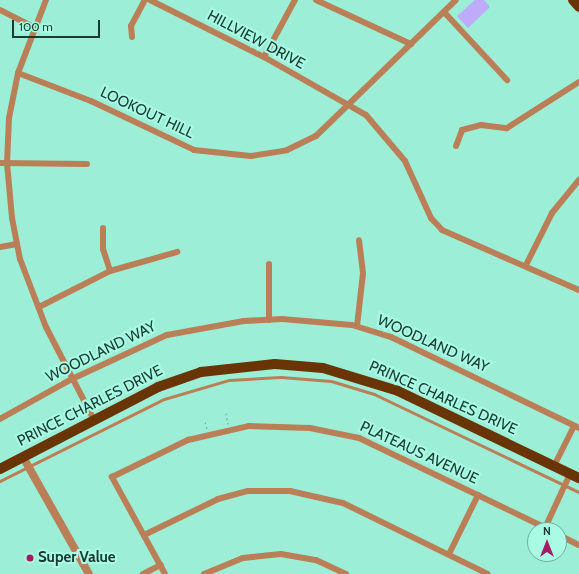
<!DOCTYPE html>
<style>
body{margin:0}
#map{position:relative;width:579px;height:574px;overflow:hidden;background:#9ceed7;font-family:Cabin,sans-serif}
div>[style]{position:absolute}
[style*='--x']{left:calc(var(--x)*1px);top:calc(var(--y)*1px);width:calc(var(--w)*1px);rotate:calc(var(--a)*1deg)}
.green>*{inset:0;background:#beabf9}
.path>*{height:1px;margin-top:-0.5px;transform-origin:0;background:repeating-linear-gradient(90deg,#67a594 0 2px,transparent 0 5px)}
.service>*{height:3px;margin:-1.5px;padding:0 1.5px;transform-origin:1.5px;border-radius:1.5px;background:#ba7f57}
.minor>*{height:6px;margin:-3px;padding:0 3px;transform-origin:3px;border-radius:3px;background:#ba7f57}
.tertiary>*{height:8px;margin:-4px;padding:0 4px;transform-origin:4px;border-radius:4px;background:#ba7f57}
.trunk>*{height:10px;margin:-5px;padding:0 5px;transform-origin:5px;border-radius:5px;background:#6a3506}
.dots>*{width:11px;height:11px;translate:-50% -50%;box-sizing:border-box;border:2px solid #a9fbe4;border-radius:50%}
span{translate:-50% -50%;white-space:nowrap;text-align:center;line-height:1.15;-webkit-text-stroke:4px #a9fbe4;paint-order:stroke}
.street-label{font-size:15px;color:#183a31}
.poi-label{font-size:15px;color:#183a31;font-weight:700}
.left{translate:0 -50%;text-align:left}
.north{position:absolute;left:527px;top:522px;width:40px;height:40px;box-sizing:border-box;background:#a9fbe4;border:1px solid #6fae9c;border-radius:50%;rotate:0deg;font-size:11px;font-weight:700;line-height:16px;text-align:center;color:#183a31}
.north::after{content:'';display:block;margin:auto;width:14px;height:18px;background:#a41a64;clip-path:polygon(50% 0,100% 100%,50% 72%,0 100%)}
.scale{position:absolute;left:12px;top:20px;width:88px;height:18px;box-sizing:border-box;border:2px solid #183a31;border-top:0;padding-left:5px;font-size:12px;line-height:14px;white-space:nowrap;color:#183a31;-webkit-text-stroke:3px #a9fbe4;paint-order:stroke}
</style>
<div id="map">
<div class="green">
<div style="clip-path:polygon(475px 0,484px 0,490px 7px,468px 28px,457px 16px)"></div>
</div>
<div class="path">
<div style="--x:226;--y:413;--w:11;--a:80"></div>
<div style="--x:205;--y:422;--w:7;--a:74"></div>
</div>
<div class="service">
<div style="--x:0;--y:481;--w:183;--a:-26.6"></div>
<div style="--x:164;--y:399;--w:68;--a:-16.3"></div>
<div style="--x:229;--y:380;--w:52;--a:-3.3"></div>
<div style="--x:281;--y:377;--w:50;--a:4.6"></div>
<div style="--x:331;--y:381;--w:45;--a:16.8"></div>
<div style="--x:374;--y:394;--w:227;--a:25.6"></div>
</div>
<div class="minor">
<div style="--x:46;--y:0;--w:78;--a:111"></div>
<div style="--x:18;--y:73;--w:46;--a:101.3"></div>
<div style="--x:9;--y:118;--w:45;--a:92.5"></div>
<div style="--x:7;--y:163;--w:55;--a:84.8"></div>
<div style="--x:12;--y:218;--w:42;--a:79"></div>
<div style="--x:20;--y:259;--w:73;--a:69.1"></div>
<div style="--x:46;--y:327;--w:102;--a:62.7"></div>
<div style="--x:150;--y:0;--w:127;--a:26.6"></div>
<div style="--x:264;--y:57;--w:117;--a:29.6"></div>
<div style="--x:366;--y:115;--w:60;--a:49.7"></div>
<div style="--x:405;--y:161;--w:63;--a:65.5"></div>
<div style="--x:431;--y:218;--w:16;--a:47"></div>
<div style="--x:442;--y:230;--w:150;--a:23.7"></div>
<div style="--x:316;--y:0;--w:105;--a:24.9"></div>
<div style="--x:0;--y:10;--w:37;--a:27"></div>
<div style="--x:444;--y:12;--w:93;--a:47.2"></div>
<div style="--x:132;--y:37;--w:11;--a:-95"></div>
<div style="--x:131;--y:26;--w:30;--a:-62"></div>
<div style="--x:264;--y:57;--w:65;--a:-61.5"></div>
<div style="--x:18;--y:73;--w:78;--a:21"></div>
<div style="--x:91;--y:101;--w:114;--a:25.4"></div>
<div style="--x:194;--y:150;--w:57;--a:6"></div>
<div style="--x:251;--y:156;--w:36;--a:-9"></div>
<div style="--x:287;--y:150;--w:32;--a:-26"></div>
<div style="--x:316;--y:136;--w:195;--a:-44.2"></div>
<div style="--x:456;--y:146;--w:17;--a:-69"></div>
<div style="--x:462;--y:130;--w:20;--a:-15"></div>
<div style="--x:481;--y:125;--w:26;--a:7"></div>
<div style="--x:507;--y:128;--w:85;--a:-32.6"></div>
<div style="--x:0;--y:163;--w:87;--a:0.7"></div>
<div style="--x:103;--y:228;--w:21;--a:90"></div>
<div style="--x:103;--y:249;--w:23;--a:72"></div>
<div style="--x:0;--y:247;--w:17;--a:-10"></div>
<div style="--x:269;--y:264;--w:56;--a:90"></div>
<div style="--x:526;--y:265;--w:58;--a:-63.4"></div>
<div style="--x:552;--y:213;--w:43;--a:-50.7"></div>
<div style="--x:39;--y:307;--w:80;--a:-26.9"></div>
<div style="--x:110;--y:271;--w:70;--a:-15.8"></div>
<div style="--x:357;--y:326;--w:53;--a:-83.5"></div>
<div style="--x:363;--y:273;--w:33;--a:-97"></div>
<div style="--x:0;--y:419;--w:82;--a:-29.1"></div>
<div style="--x:72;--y:379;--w:105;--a:-24.9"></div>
<div style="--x:167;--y:335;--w:78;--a:-10.3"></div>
<div style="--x:244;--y:321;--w:38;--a:-3"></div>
<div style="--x:282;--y:319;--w:70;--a:4.9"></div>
<div style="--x:352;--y:325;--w:41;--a:17.1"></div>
<div style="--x:391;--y:337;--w:209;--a:25.8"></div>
<div style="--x:554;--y:466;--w:45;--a:-63.4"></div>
<div style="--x:545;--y:528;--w:60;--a:-65.2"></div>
<div style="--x:144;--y:535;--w:82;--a:-25.9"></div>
<div style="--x:218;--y:499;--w:31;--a:-15"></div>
<div style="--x:248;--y:491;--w:42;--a:0"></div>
<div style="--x:290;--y:491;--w:54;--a:12.8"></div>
<div style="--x:343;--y:503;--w:161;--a:26.1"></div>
<div style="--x:559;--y:535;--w:22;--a:27"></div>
<div style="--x:449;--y:554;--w:66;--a:-63.8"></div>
<div style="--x:143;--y:574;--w:20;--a:-27"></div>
<div style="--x:165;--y:574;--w:111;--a:-118.7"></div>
<div style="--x:112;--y:477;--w:85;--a:-26"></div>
<div style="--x:188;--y:440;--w:63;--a:-12.9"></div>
<div style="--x:249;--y:426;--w:61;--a:1.9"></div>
<div style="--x:310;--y:428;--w:50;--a:11.5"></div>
<div style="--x:359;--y:438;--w:212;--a:25.7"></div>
<div style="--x:204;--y:574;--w:42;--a:-22.3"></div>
<div style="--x:243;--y:558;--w:38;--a:-6"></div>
<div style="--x:281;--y:554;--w:36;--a:10"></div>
<div style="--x:316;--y:560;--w:33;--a:25"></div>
</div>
<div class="tertiary">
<div style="--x:23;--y:457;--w:134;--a:60.6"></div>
</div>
<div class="trunk">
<div style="--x:573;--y:0;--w:9;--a:49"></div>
<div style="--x:0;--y:469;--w:178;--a:-27.4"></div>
<div style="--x:158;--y:387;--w:46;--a:-19.2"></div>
<div style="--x:201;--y:372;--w:74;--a:-6.2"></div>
<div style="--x:275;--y:364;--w:48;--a:4.8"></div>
<div style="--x:323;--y:368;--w:78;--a:17"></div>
<div style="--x:398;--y:391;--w:201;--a:25.7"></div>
</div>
<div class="dots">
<div style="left:30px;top:558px;background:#a41a64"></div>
</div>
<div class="street-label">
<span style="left:256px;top:40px;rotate:28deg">HILLVIEW DRIVE</span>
<span style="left:147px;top:113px;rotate:25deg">LOOKOUT HILL</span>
<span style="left:433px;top:344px;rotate:24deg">WOODLAND WAY</span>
<span style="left:101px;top:352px;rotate:-26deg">WOODLAND WAY</span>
<span style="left:443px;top:398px;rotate:24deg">PRINCE CHARLES DRIVE</span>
<span style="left:90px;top:406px;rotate:-27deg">PRINCE CHARLES DRIVE</span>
<span style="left:419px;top:453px;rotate:25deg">PLATEAUS AVENUE</span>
</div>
<div class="poi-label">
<span class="left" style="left:38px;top:558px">Super Value</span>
</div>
<div class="north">N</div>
<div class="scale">100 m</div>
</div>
